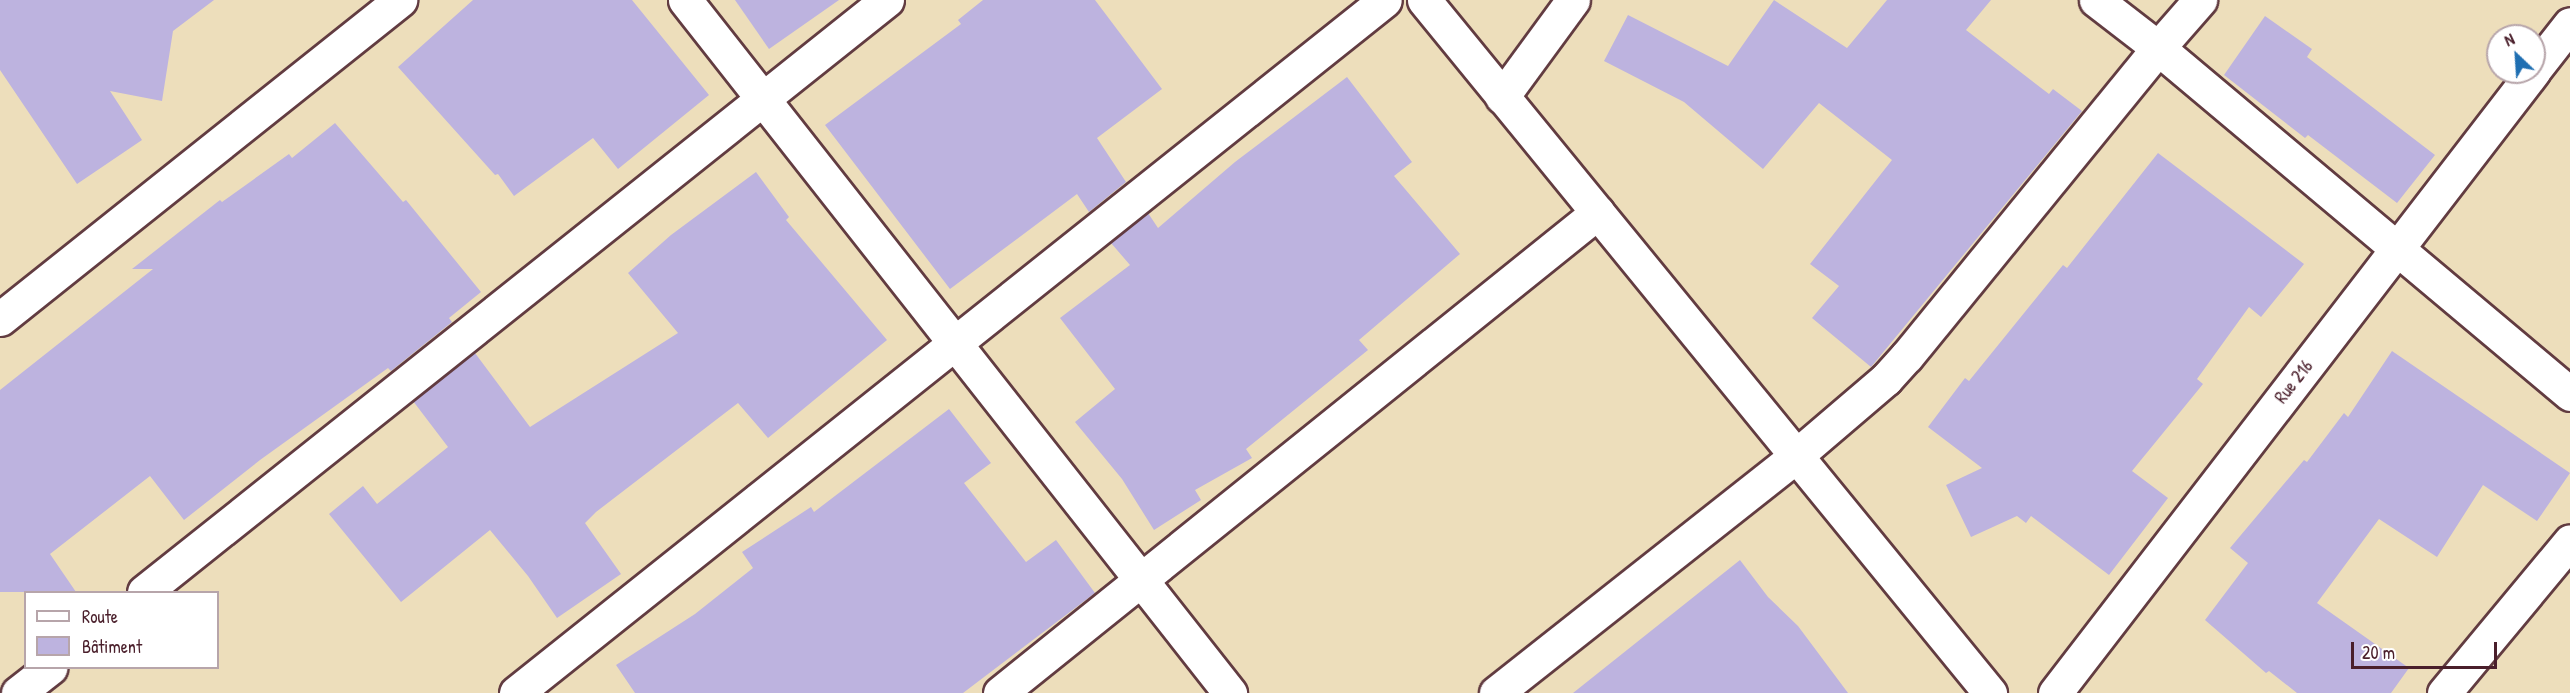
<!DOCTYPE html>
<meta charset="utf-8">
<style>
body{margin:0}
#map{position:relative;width:2570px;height:693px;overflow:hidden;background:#eddebb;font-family:"Patrick Hand",sans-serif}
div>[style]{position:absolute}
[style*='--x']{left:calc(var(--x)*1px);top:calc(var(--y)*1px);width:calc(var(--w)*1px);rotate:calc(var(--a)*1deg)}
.building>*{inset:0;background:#bdb3df}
.roads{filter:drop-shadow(2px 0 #623c41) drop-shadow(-2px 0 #623c41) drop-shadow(0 2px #623c41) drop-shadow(0 -2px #623c41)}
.minor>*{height:33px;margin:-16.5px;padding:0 16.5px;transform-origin:16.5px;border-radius:16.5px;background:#fff}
.tertiary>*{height:33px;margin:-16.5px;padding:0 16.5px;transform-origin:16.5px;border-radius:16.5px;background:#fff}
span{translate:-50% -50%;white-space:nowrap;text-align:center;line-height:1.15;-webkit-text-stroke:5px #fff;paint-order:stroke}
.street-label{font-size:18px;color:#4a1f2b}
.legend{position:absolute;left:24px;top:591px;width:195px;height:78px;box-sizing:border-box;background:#fff;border:2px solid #b7a5aa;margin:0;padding:8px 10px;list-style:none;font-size:18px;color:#4a1f2b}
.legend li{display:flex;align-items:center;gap:12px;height:30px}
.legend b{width:30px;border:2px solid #b7a5aa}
.north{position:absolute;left:2486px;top:24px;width:60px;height:60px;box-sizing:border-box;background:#fff;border:2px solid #b7a5aa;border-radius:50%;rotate:335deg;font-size:16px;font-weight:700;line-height:24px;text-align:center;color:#4a1f2b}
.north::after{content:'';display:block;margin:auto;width:21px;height:27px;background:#1f6fb2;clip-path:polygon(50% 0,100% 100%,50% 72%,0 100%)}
.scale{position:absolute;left:2351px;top:642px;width:146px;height:27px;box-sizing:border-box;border:3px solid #4a1f2b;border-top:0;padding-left:8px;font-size:18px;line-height:21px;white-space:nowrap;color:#4a1f2b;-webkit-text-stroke:4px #fff;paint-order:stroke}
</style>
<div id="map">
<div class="building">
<div style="clip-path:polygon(0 0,214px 0,173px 31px,162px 101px,110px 91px,142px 140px,77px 184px,0 70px)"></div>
<div style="clip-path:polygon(473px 0,632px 0,709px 95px,618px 169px,593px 138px,514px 196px,498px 174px,495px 175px,398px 67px)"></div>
<div style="clip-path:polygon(735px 0,839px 0,769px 49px)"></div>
<div style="clip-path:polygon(983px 0,1095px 0,1162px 89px,1097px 138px,1126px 182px,1089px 212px,1077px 194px,950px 289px,825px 125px,961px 24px,958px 20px)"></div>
<div style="clip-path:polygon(1774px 0,1847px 48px,1887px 0,1991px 0,1966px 30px,2049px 94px,2053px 89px,2082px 111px,1871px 367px,1812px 318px,1839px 286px,1810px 264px,1892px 160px,1819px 103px,1763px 169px,1684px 102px,1604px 61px,1628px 15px,1728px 66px)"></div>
<div style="clip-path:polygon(2265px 16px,2312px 49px,2307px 57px,2435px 155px,2397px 203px,2308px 135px,2305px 138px,2224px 75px)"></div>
<div style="clip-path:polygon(1347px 77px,1412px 162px,1394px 176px,1460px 254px,1359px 340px,1368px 350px,1246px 449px,1252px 458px,1195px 490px,1201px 500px,1154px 530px,1122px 479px,1075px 422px,1115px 389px,1060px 318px,1130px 265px,1111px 243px,1148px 213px,1158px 228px,1235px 162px)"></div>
<div style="clip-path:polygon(335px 123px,403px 202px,406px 200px,481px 292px,449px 318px,452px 322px,391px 371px,388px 368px,260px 460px,184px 520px,150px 476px,50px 554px,76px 592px,0 592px,0 390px,153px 269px,132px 269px,220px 200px,222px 202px,289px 154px,292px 158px)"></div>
<div style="clip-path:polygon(2158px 153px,2304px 264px,2261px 317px,2249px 307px,2197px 379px,2203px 384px,2132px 471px,2168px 498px,2109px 575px,2031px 516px,2026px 523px,2017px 516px,1971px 537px,1946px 485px,1982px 468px,1928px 427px,1965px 378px,1969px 381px,2063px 265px,2067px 268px)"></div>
<div style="clip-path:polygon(756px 172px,789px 217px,786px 220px,887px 340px,768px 438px,738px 403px,596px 512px,585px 523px,621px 574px,557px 618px,528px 576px,490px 530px,401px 602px,329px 514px,363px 486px,377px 504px,448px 447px,413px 401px,475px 353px,530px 427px,678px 333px,628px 273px,671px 235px)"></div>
<div style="clip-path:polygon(2392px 351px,2570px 473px,2537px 521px,2483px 485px,2437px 557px,2379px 519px,2317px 603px,2409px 668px,2391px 693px,2297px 693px,2269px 671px,2266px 673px,2205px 620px,2248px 563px,2230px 548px,2304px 460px,2307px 462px,2344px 413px,2348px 417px)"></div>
<div style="clip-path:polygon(949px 409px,991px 463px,964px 483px,1026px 562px,1056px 540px,1095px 593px,963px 693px,635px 693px,616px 665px,695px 614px,753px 568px,742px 552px,811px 507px,814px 512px)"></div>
<div style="clip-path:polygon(1740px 560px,1768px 597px,1798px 626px,1848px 693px,1573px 693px)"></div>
</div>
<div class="roads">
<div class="minor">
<div style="--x:685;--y:0;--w:882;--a:51.82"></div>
<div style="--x:2096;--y:0;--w:78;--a:37.7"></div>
<div style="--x:2158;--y:48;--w:538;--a:40.02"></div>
<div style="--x:2534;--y:70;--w:58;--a:-52"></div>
<div style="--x:1502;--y:97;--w:120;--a:-53.8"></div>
<div style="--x:0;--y:319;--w:512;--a:-38.57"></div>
<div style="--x:144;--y:592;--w:950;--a:-38.55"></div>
<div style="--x:18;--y:693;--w:41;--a:-38"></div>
<div style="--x:1000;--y:693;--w:767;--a:-38.81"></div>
<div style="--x:1496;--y:693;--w:384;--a:-38.3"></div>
<div style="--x:1797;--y:455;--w:117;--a:-40.5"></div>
<div style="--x:1886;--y:379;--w:31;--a:-48"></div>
<div style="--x:1907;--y:356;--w:397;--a:-50.8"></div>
<div style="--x:2158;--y:48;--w:64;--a:-48.8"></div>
<div style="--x:2055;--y:693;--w:784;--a:-52.41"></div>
<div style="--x:2444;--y:693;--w:197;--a:-50.3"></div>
</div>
<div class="tertiary">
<div style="--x:1424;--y:0;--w:895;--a:50.76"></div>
<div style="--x:516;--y:693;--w:1111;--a:-38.57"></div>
</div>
</div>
<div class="street-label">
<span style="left:2294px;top:382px;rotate:-52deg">Rue 216</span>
</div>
<ul class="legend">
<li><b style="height:8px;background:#fff"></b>Route</li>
<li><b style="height:16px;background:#bdb3df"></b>Bâtiment</li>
</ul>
<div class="north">N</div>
<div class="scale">20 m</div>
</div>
